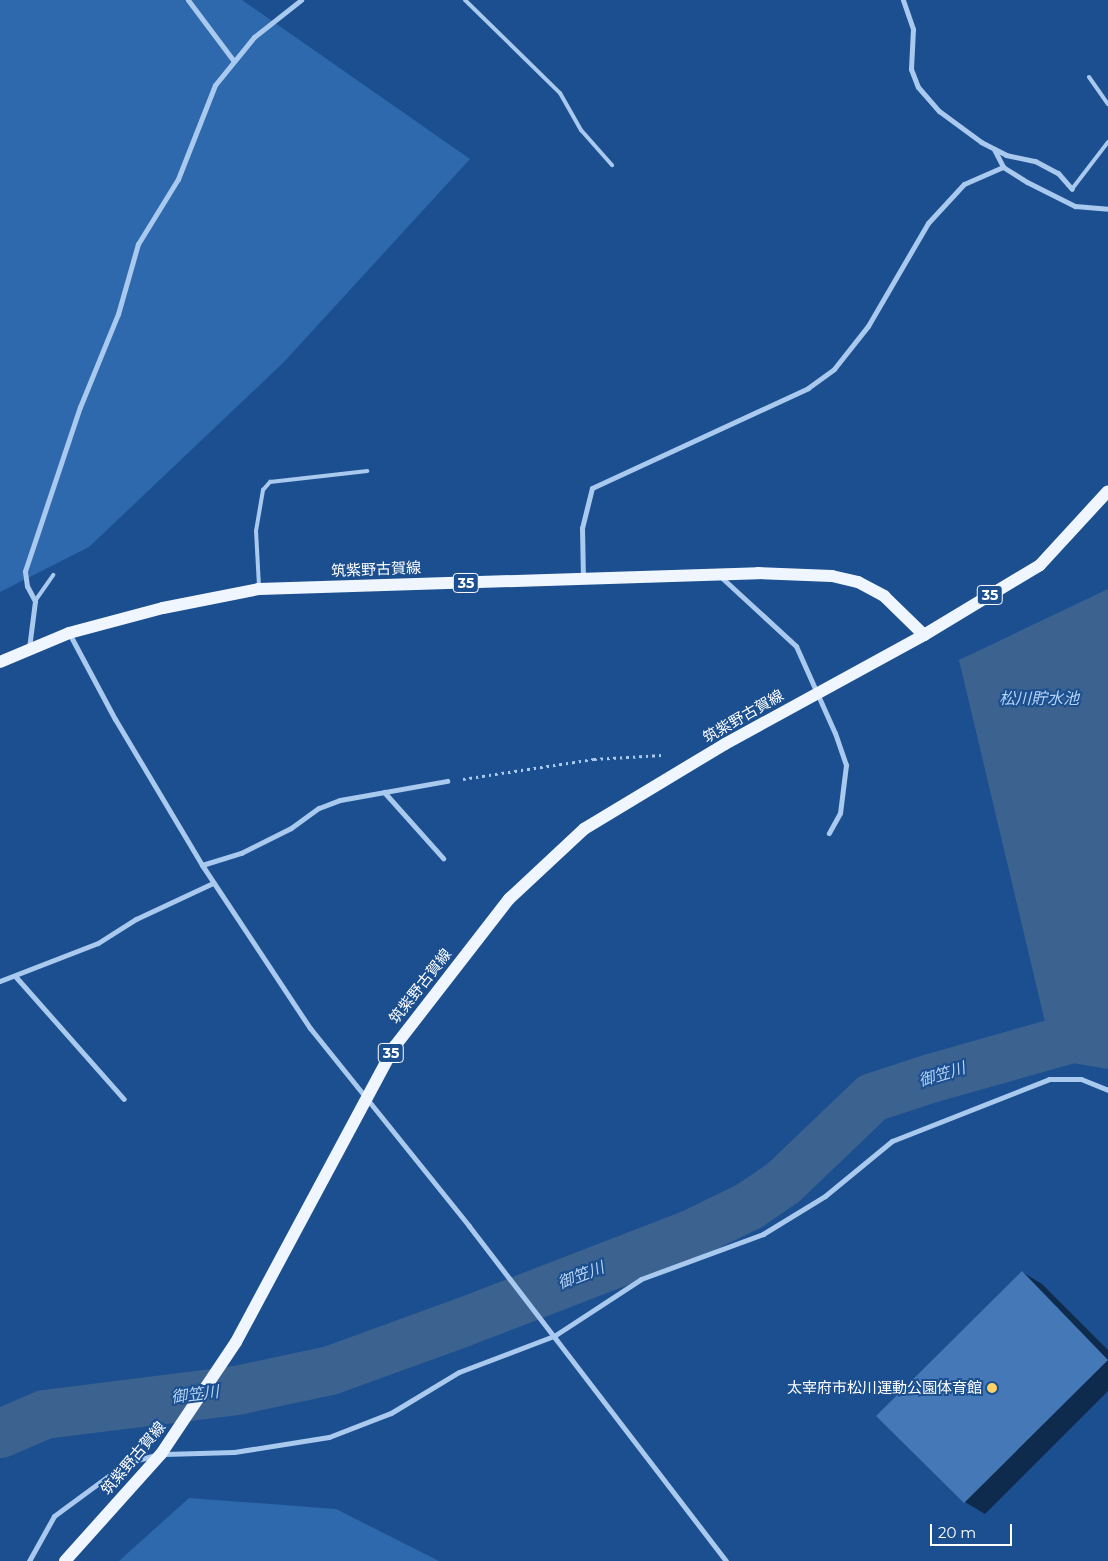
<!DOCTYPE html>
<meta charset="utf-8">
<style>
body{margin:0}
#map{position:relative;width:1108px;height:1561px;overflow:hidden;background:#1b4f8f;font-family:Montserrat,"Noto Sans JP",sans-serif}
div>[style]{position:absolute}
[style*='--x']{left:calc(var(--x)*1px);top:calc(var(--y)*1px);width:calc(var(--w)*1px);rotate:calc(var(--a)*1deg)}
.green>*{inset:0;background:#2e69ad}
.water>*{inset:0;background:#3c6290}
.shadow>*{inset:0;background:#0007}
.river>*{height:49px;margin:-24.5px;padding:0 24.5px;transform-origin:24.5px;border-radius:24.5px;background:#3c6290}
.building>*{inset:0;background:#4478b7}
.path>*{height:3px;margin-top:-1.5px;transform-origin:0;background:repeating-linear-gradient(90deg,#a9c9ee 0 2.5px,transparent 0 6.5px)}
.service>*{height:4px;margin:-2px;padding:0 2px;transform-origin:2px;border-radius:2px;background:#a9c9ee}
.minor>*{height:5px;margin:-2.5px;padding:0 2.5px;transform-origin:2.5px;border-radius:2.5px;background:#a9c9ee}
.primary>*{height:12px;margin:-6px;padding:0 6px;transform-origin:6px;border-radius:6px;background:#f0f6ff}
.dots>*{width:14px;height:14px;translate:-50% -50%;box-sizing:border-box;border:2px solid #1b4f8f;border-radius:50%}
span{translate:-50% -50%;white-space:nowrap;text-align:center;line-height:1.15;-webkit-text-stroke:4px #1b4f8f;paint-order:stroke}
.shield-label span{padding:1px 4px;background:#1b4f8f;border:1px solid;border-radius:4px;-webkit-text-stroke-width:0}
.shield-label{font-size:14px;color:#fff;font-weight:700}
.street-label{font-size:15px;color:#fff}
.poi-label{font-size:15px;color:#fff}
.right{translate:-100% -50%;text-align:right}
.water-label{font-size:16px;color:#b5d3f5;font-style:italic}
.scale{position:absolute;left:930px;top:1524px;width:82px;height:22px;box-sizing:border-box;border:2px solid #fff;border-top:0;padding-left:6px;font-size:15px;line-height:18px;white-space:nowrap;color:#fff;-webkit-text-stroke:4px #1b4f8f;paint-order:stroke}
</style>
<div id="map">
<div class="green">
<div style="clip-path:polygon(0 0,242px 0,470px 159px,283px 363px,89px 547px,0 592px)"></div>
<div style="clip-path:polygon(189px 1498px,336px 1509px,439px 1561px,119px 1561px)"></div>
</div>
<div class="water">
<div style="clip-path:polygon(1108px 589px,1108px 1069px,1054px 1060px,959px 660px)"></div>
</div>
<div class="shadow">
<div style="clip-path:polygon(1022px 1272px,1042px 1284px,1108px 1350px,1108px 1391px,985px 1514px,965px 1502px)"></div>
</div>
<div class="river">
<div style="--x:0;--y:1433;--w:48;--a:-23.4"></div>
<div style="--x:44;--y:1414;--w:193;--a:-7.1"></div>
<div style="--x:236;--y:1390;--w:96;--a:-12"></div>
<div style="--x:330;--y:1370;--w:140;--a:-20"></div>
<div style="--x:462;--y:1322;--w:244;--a:-21.1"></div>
<div style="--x:690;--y:1234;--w:64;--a:-25.8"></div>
<div style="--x:748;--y:1206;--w:42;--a:-34.4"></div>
<div style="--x:783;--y:1182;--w:123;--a:-43.7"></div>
<div style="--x:872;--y:1097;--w:61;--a:-18.1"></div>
<div style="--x:930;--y:1078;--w:161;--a:-15.8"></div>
<div style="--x:1085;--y:1034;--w:36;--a:-51"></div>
</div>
<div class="building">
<div style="clip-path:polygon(1022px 1271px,1108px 1360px,964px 1503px,876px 1416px)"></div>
</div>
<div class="path">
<div style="--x:463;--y:779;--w:133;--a:-8.7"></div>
<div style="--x:594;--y:759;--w:68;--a:-3.4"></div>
</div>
<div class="service">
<div style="--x:465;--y:0;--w:133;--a:44.4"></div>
<div style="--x:560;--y:93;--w:43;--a:60.4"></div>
<div style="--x:581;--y:130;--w:47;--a:48.5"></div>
<div style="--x:1089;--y:77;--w:33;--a:55"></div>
<div style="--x:1072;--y:189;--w:59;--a:-52.5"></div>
<div style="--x:259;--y:586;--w:55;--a:-93.1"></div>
<div style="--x:256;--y:531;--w:42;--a:-80.3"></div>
<div style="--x:263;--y:490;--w:11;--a:-49"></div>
<div style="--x:270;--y:482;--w:98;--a:-6.5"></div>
<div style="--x:35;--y:601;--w:32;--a:-55"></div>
</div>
<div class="minor">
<div style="--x:188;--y:0;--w:75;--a:53.1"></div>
<div style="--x:903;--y:0;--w:31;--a:71"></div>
<div style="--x:913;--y:29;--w:40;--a:92.9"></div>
<div style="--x:911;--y:69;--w:19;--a:69"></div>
<div style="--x:918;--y:87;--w:32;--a:49"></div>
<div style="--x:939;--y:111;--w:52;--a:36.4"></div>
<div style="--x:981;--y:142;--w:28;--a:27"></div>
<div style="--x:1006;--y:155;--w:30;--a:12"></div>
<div style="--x:1035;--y:161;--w:26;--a:28"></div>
<div style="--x:1058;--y:173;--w:21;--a:49"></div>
<div style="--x:994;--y:149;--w:20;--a:63"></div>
<div style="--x:1003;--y:167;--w:28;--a:32"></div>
<div style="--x:1027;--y:182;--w:54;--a:26.6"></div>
<div style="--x:1075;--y:206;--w:33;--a:5"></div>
<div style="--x:721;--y:577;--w:102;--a:42.6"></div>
<div style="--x:796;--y:646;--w:95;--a:65.9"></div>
<div style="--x:835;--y:733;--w:34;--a:71"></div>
<div style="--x:846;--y:765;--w:48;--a:97.1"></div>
<div style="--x:840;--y:813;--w:23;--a:119"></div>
<div style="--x:583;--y:579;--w:51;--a:-91.1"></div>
<div style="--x:582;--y:528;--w:41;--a:-76"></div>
<div style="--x:592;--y:488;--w:238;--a:-24.8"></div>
<div style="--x:808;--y:388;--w:32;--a:-36"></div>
<div style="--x:834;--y:369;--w:55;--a:-51.7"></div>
<div style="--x:868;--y:326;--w:119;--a:-59.8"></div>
<div style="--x:928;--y:223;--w:53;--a:-47.3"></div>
<div style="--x:964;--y:184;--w:43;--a:-23.6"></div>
<div style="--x:69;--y:633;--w:98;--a:61.9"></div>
<div style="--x:115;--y:719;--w:170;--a:59.2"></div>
<div style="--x:202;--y:865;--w:196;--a:56.5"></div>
<div style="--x:310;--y:1028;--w:254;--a:51.2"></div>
<div style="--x:469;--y:1226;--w:422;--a:52.5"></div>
<div style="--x:29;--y:648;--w:47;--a:-82.7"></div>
<div style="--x:35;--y:601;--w:17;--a:-118"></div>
<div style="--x:27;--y:586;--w:15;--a:-98"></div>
<div style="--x:25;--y:571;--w:173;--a:-71.5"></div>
<div style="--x:80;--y:407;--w:100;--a:-67.8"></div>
<div style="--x:118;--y:314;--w:73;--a:-74.1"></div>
<div style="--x:138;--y:244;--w:76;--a:-58.4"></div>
<div style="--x:178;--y:179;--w:101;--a:-68.5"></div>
<div style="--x:215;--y:85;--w:62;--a:-50.9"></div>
<div style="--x:254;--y:37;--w:60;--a:-38.2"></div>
<div style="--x:384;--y:792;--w:89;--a:48.2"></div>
<div style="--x:202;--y:865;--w:41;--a:-17.1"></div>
<div style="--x:241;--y:853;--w:56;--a:-26.6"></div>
<div style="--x:291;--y:828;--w:34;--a:-36"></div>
<div style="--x:319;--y:808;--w:22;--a:-21"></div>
<div style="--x:340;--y:800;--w:109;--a:-10.1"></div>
<div style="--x:15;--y:976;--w:164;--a:48.5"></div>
<div style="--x:0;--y:981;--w:105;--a:-21.2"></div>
<div style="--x:98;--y:943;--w:45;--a:-32.3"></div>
<div style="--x:136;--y:919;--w:85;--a:-25.1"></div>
<div style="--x:164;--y:1454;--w:70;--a:-1.6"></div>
<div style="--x:234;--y:1452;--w:96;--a:-9"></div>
<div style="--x:329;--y:1437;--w:66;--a:-21.2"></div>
<div style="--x:391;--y:1413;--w:79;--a:-31.1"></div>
<div style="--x:459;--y:1372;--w:102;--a:-20.8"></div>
<div style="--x:554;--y:1336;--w:104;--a:-33.2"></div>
<div style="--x:641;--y:1279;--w:130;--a:-20.2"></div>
<div style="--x:763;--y:1234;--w:73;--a:-31.5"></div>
<div style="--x:825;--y:1196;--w:87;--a:-39.4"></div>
<div style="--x:892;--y:1141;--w:169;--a:-21.5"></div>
<div style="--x:1049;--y:1079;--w:32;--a:0"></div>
<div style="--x:1081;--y:1079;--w:29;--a:22"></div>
<div style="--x:29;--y:1561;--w:51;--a:-60.9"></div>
<div style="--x:54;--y:1516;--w:89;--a:-36.4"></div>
<div style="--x:126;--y:1463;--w:31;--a:-15"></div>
</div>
<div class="primary">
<div style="--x:0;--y:662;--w:75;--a:-22.8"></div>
<div style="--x:69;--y:633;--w:97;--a:-14.9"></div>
<div style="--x:163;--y:608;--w:98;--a:-11.2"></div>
<div style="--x:259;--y:589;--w:499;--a:-1.8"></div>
<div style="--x:758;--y:573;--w:74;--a:2.3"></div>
<div style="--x:832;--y:576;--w:27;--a:13"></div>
<div style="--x:858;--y:582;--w:30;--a:28"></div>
<div style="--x:884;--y:596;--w:56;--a:44.3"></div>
<div style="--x:65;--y:1561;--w:144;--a:-48.1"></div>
<div style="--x:161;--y:1454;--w:135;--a:-56.2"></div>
<div style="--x:236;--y:1342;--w:336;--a:-61.8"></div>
<div style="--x:395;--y:1046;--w:186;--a:-52.2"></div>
<div style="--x:509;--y:899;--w:103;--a:-43"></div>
<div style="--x:584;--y:829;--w:165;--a:-31.1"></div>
<div style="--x:725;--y:744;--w:227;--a:-28.7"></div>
<div style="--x:924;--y:635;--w:135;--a:-31.1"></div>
<div style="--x:1040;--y:565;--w:100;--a:-47.4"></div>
</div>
<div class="dots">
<div style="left:992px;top:1388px;background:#ffd166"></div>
</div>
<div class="shield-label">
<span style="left:466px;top:583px">35</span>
<span style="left:990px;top:595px">35</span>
<span style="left:391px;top:1053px">35</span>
</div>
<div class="street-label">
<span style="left:376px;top:569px;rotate:-2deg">筑紫野古賀線</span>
<span style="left:743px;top:716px;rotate:-30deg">筑紫野古賀線</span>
<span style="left:420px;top:986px;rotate:-52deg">筑紫野古賀線</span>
<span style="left:133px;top:1458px;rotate:-50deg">筑紫野古賀線</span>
</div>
<div class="poi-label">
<span class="right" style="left:982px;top:1388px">太宰府市松川運動公園体育館</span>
</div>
<div class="water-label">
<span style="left:1039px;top:699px">松川貯水池</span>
<span style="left:942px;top:1075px;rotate:-17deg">御笠川</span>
<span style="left:581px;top:1276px;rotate:-21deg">御笠川</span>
<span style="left:195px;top:1395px;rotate:-7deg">御笠川</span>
</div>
<div class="scale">20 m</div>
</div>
